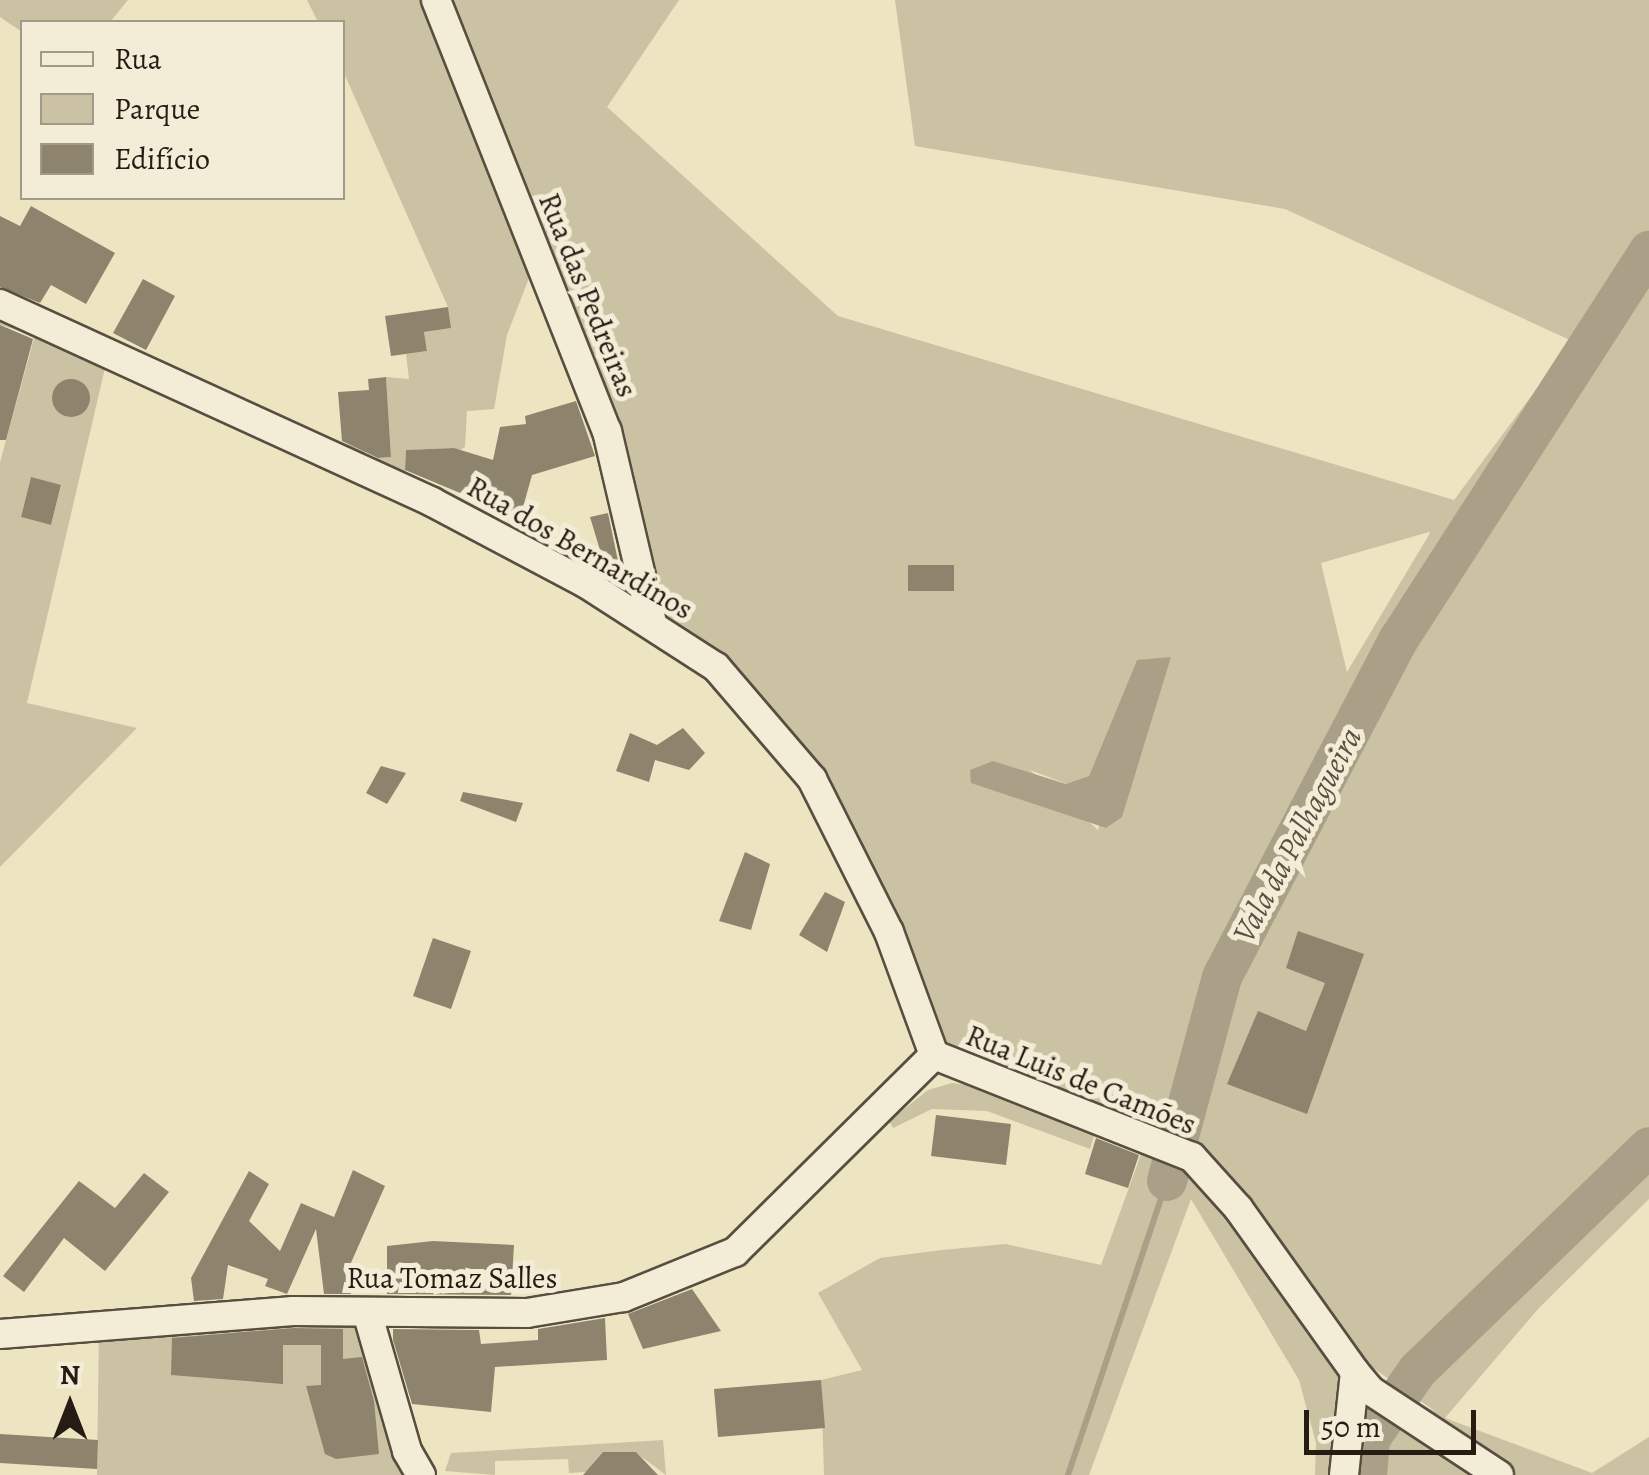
<!DOCTYPE html>
<meta charset="utf-8">
<style>
body{margin:0}
#map{position:relative;width:1649px;height:1475px;overflow:hidden;background:#ede4c2;font-family:Alegreya,serif}
div>[style]{position:absolute}
[style*='--x']{left:calc(var(--x)*1px);top:calc(var(--y)*1px);width:calc(var(--w)*1px);rotate:calc(var(--a)*1deg)}
.green>*{inset:0;background:#cbc2a4}
.water>*{inset:0;background:#aaa087}
.stream>*{height:6px;margin:-3px;padding:0 3px;transform-origin:3px;border-radius:3px;background:#aaa087}
.river>*{height:40px;margin:-20px;padding:0 20px;transform-origin:20px;border-radius:20px;background:#aaa087}
.building>*{inset:0;background:#8e846e}
.round{border-radius:50%}
.roads{filter:drop-shadow(2px 0 #584e40) drop-shadow(-2px 0 #584e40) drop-shadow(0 2px #584e40) drop-shadow(0 -2px #584e40)}
.minor>*{height:28px;margin:-14px;padding:0 14px;transform-origin:14px;border-radius:14px;background:#f3edd7}
span{translate:-50% -50%;white-space:nowrap;text-align:center;line-height:1.15;-webkit-text-stroke:10px #f3edd7;paint-order:stroke}
.street-label{font-size:30px;color:#271c14}
.water-label{font-size:32px;color:#5b5142;font-style:italic}
.legend{position:absolute;left:20px;top:20px;width:325px;height:180px;box-sizing:border-box;background:#f3edd7;border:2px solid #a19989;margin:0;padding:12px 18px;list-style:none;font-size:30px;color:#271c14}
.legend li{display:flex;align-items:center;gap:20px;height:50px}
.legend b{width:50px;border:2px solid #a19989}
.north{position:absolute;left:20px;top:1355px;width:100px;height:100px;-webkit-text-stroke:8px #f3edd7;paint-order:stroke;rotate:0deg;font-size:28px;font-weight:700;line-height:40px;text-align:center;color:#271c14}
.north::after{content:'';display:block;margin:auto;width:35px;height:45px;background:#271c14;clip-path:polygon(50% 0,100% 100%,50% 72%,0 100%)}
.scale{position:absolute;left:1304px;top:1410px;width:172px;height:45px;box-sizing:border-box;border:5px solid #271c14;border-top:0;padding-left:12px;font-size:30px;line-height:35px;white-space:nowrap;color:#271c14;-webkit-text-stroke:8px #f3edd7;paint-order:stroke}
</style>
<div id="map">
<div class="green">
<div style="clip-path:polygon(0 0,128px 0,110px 22px,22px 22px,22px 32px,0 17px)"></div>
<div style="clip-path:polygon(evenodd,307px 0,679px 0,607px 107px,838px 316px,1454px 500px,1572px 341px,1285px 209px,915px 146px,895px 0,1649px 0,1649px 1199px,1538px 1309px,1445px 1418px,1592px 1473px,1649px 1437px,1649px 1475px,1315px 1475px,1316px 1443px,1299px 1380px,1191px 1199px,1089px 1475px,824px 1475px,821px 1380px,862px 1370px,818px 1293px,880px 1258px,942px 1250px,1006px 1244px,1101px 1265px,1144px 1146px,1192px 1157px,1355px 1372px,1436px 1412px,1369px 1365px,1201px 1150px,945px 1047px,812px 779px,716px 667px,333px 459px,342px 443px,363px 448px,368px 459px,391px 457px,386px 377px,409px 379px,406px 354px,427px 351px,424px 332px,451px 328px,448px 307px,343px 71px,342px 22px,318px 22px,307px 0,532px 270px,600px 455px,629px 577px,620px 586px,439px 486px,405px 479px,406px 450px,452px 448px,451px 455px,465px 447px,467px 411px,494px 409px,507px 335px,532px 270px,307px 0,1429px 532px,1430px 533px,1347px 672px,1321px 563px,1429px 532px,307px 0,908px 565px,954px 565px,953px 591px,908px 591px,908px 565px,307px 0,1137px 660px,1098px 830px,1030px 770px,1067px 784px,1089px 776px,1137px 660px)"></div>
<div style="clip-path:polygon(evenodd,0 304px,108px 355px,27px 703px,137px 728px,0 867px,0 462px,35px 335px,0 325px,0 304px,31px 478px,61px 486px,51px 525px,21px 517px,31px 478px)"></div>
<div style="clip-path:polygon(952px 1083px,987px 1087px,1096px 1130px,1090px 1149px,987px 1111px,932px 1109px,893px 1128px,889px 1121px,928px 1090px)"></div>
<div style="clip-path:polygon(367px 1312px,421px 1475px,97px 1475px,99px 1324px)"></div>
<div style="clip-path:polygon(663px 1440px,666px 1475px,635px 1452px,603px 1452px,586px 1472px,569px 1473px,568px 1459px,495px 1461px,495px 1475px,445px 1471px,451px 1453px)"></div>
</div>
<div class="water">
<div style="clip-path:polygon(1171px 657px,1122px 817px,1106px 828px,971px 783px,970px 770px,993px 761px,1066px 784px,1089px 776px,1137px 660px)"></div>
</div>
<div class="stream">
<div style="--x:1068;--y:1475;--w:310;--a:-71.4"></div>
</div>
<div class="river">
<div style="--x:1167;--y:1181;--w:211;--a:-74.9"></div>
<div style="--x:1222;--y:977;--w:382;--a:-62.4"></div>
<div style="--x:1399;--y:639;--w:462;--a:-57.2"></div>
<div style="--x:1367;--y:1475;--w:36;--a:-85"></div>
<div style="--x:1370;--y:1439;--w:83;--a:-55.3"></div>
<div style="--x:1417;--y:1371;--w:322;--a:-44"></div>
</div>
<div class="building">
<div style="clip-path:polygon(31px 206px,115px 253px,86px 304px,51px 285px,40px 303px,0 287px,0 216px,20px 226px)"></div>
<div style="clip-path:polygon(143px 279px,175px 296px,146px 350px,113px 333px)"></div>
<div style="clip-path:polygon(448px 307px,451px 328px,424px 332px,427px 351px,391px 356px,385px 316px)"></div>
<div style="clip-path:polygon(0 325px,33px 339px,6px 440px,0 440px)"></div>
<div style="clip-path:polygon(386px 377px,391px 457px,378px 458px,342px 441px,338px 392px,369px 390px,368px 379px)"></div>
<div class="round" style="left:52px;top:379px;width:38px;height:38px"></div>
<div style="clip-path:polygon(576px 401px,595px 456px,532px 475px,520px 518px,405px 470px,406px 450px,454px 448px,493px 460px,500px 427px,526px 424px,525px 416px)"></div>
<div style="clip-path:polygon(31px 477px,61px 485px,51px 525px,21px 517px)"></div>
<div style="clip-path:polygon(608px 513px,619px 566px,608px 575px,593px 567px,600px 550px,590px 517px)"></div>
<div style="clip-path:polygon(908px 565px,954px 565px,954px 591px,908px 591px)"></div>
<div style="clip-path:polygon(683px 728px,705px 753px,689px 770px,655px 760px,649px 782px,616px 771px,630px 733px,657px 745px)"></div>
<div style="clip-path:polygon(381px 766px,406px 773px,387px 804px,366px 793px)"></div>
<div style="clip-path:polygon(463px 792px,523px 803px,516px 822px,460px 801px)"></div>
<div style="clip-path:polygon(745px 852px,770px 864px,751px 930px,719px 921px)"></div>
<div style="clip-path:polygon(825px 892px,845px 902px,827px 952px,799px 935px)"></div>
<div style="clip-path:polygon(1298px 931px,1364px 954px,1307px 1114px,1227px 1084px,1258px 1011px,1306px 1031px,1325px 983px,1286px 968px)"></div>
<div style="clip-path:polygon(433px 938px,471px 951px,451px 1009px,413px 996px)"></div>
<div style="clip-path:polygon(936px 1115px,1011px 1124px,1006px 1165px,931px 1156px)"></div>
<div style="clip-path:polygon(1096px 1138px,1139px 1155px,1128px 1188px,1085px 1174px)"></div>
<div style="clip-path:polygon(353px 1170px,385px 1186px,346px 1274px,351px 1294px,324px 1294px,316px 1229px,287px 1294px,265px 1286px,268px 1279px,228px 1265px,223px 1299px,194px 1301px,191px 1278px,249px 1171px,269px 1184px,249px 1221px,280px 1251px,301px 1203px,334px 1217px)"></div>
<div style="clip-path:polygon(144px 1173px,169px 1192px,105px 1271px,64px 1238px,24px 1292px,3px 1276px,79px 1181px,115px 1208px)"></div>
<div style="clip-path:polygon(433px 1241px,514px 1245px,511px 1295px,387px 1294px,387px 1246px)"></div>
<div style="clip-path:polygon(692px 1289px,721px 1331px,643px 1349px,628px 1314px)"></div>
<div style="clip-path:polygon(605px 1318px,607px 1360px,495px 1367px,491px 1412px,412px 1404px,393px 1340px,393px 1329px,479px 1330px,481px 1344px,538px 1340px,538px 1329px)"></div>
<div style="clip-path:polygon(294px 1328px,343px 1329px,343px 1359px,362px 1357px,374px 1401px,379px 1454px,336px 1459px,325px 1454px,306px 1386px,321px 1385px,321px 1345px,283px 1345px,283px 1384px,171px 1375px,172px 1338px)"></div>
<div style="clip-path:polygon(821px 1380px,825px 1428px,718px 1437px,714px 1389px)"></div>
<div style="clip-path:polygon(0 1434px,98px 1440px,97px 1469px,0 1463px)"></div>
<div style="clip-path:polygon(603px 1452px,636px 1452px,658px 1475px,583px 1475px)"></div>
</div>
<div class="roads">
<div class="minor">
<div style="--x:436;--y:0;--w:464;--a:68.4"></div>
<div style="--x:607;--y:431;--w:197;--a:76.8"></div>
<div style="--x:0;--y:304;--w:475;--a:24.6"></div>
<div style="--x:432;--y:502;--w:175;--a:27.9"></div>
<div style="--x:587;--y:584;--w:153;--a:32.8"></div>
<div style="--x:716;--y:667;--w:148;--a:49.4"></div>
<div style="--x:812;--y:779;--w:171;--a:63.3"></div>
<div style="--x:889;--y:932;--w:131;--a:69.9"></div>
<div style="--x:934;--y:1055;--w:277;--a:21.6"></div>
<div style="--x:1192;--y:1157;--w:69;--a:48"></div>
<div style="--x:1238;--y:1208;--w:201;--a:54.5"></div>
<div style="--x:1355;--y:1372;--w:104;--a:96.1"></div>
<div style="--x:367;--y:1312;--w:145;--a:73.9"></div>
<div style="--x:407;--y:1451;--w:28;--a:60"></div>
<div style="--x:0;--y:1334;--w:294;--a:-4.5"></div>
<div style="--x:293;--y:1311;--w:234;--a:0.5"></div>
<div style="--x:527;--y:1313;--w:98;--a:-9.4"></div>
<div style="--x:624;--y:1297;--w:120;--a:-22.1"></div>
<div style="--x:735;--y:1252;--w:280;--a:-44.7"></div>
<div style="--x:1355;--y:1372;--w:25;--a:50"></div>
<div style="--x:1371;--y:1391;--w:153;--a:33.3"></div>
</div>
</div>
<div class="street-label">
<span style="left:588px;top:295px;rotate:68deg">Rua das Pedreiras</span>
<span style="left:580px;top:548px;rotate:30deg">Rua dos Bernardinos</span>
<span style="left:1081px;top:1080px;rotate:22deg">Rua Luis de Camões</span>
<span style="left:452px;top:1278px">Rua Tomaz Salles</span>
</div>
<div class="water-label">
<span style="left:1297px;top:835px;rotate:-62deg">Vala da Palhagueira</span>
</div>
<ul class="legend">
<li><b style="height:12px;background:#f3edd7"></b>Rua</li>
<li><b style="height:28px;background:#cbc2a4"></b>Parque</li>
<li><b style="height:28px;background:#8e846e"></b>Edifício</li>
</ul>
<div class="north">N</div>
<div class="scale">50 m</div>
</div>
